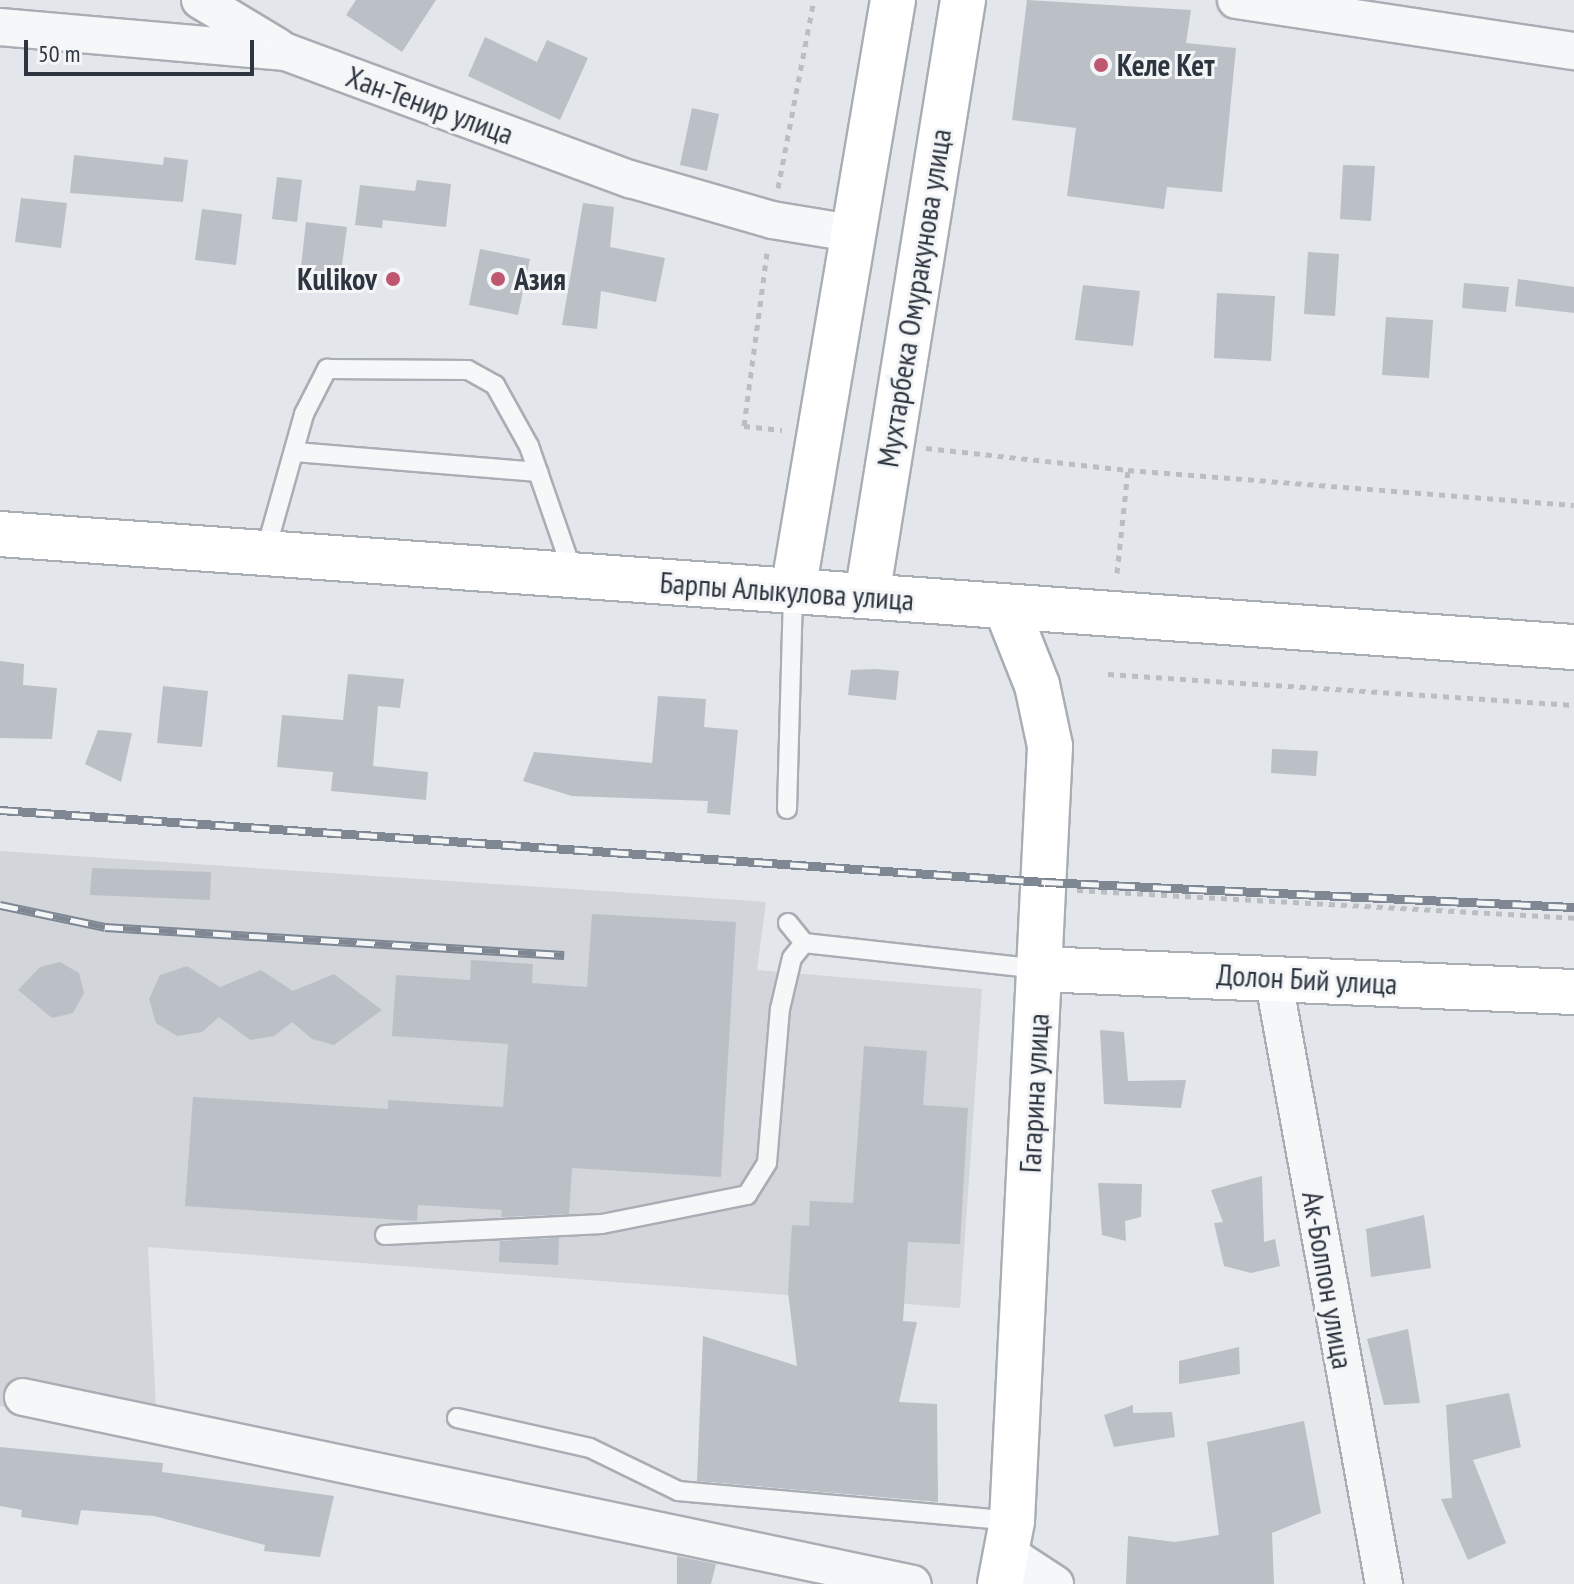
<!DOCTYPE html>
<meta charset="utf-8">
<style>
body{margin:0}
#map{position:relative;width:1574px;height:1584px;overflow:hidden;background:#e3e6ea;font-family:"PT Sans Narrow",sans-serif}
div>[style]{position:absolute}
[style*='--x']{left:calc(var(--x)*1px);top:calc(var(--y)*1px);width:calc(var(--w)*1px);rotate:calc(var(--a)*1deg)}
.built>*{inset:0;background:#d2d6db}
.building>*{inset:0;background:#bbc0c6}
.path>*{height:5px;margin-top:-2.5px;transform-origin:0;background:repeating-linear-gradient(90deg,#babdc1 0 6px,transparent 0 12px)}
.roads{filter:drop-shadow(2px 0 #a9adb4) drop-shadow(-2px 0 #a9adb4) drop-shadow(0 2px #a9adb4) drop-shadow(0 -2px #a9adb4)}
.lane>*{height:18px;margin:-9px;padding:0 9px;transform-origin:9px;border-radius:9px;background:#f6f7f8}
.street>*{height:36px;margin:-18px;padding:0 18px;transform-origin:18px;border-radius:18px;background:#f6f7f8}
.secondary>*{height:44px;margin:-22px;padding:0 22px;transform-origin:22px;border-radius:22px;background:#fff}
.primary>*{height:44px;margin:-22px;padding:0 22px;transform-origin:22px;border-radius:22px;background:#fff}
.rail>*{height:9px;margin-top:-4.5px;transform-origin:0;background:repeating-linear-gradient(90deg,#f3f5f7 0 18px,#7e8792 0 36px);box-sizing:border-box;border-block:2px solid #7e8792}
.dots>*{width:22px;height:22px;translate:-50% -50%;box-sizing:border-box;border:4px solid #f3f5f7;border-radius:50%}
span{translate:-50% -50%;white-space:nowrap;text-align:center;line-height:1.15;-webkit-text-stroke:6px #f3f5f7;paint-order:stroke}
.poi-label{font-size:30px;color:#2d3540;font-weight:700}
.left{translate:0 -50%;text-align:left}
.right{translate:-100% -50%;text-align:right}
.street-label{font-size:30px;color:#2d3540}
.scale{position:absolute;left:24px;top:40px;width:230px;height:36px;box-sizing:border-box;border:4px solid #2d3540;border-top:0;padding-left:10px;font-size:24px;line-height:28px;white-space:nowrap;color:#2d3540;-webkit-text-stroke:6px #f3f5f7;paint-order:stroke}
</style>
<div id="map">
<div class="built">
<div style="clip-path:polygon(0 851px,766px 902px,757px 970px,982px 989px,960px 1308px,148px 1247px,157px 1429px,0 1406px)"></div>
</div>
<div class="building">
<div style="clip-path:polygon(356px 0,436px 0,402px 52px,346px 15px)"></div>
<div style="clip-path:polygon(1027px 0,1191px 10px,1186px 43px,1236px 48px,1222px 192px,1167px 187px,1164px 209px,1067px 196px,1076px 128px,1012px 120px)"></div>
<div style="clip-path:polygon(485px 37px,537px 62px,547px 40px,588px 58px,560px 120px,468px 76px)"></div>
<div style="clip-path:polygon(692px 108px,719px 114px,707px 171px,680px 165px)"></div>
<div style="clip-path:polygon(74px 155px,163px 165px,164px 157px,188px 160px,183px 202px,70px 193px)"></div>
<div style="clip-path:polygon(1343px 165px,1375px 166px,1371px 221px,1340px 219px)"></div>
<div style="clip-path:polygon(277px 177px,302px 180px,297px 222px,272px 219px)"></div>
<div style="clip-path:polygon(417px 180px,451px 184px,446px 227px,383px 220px,382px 228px,355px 225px,360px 185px,415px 191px)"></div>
<div style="clip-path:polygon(21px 198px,67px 203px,61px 248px,15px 242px)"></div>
<div style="clip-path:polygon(583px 203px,614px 207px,610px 247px,665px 258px,656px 302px,601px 291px,597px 329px,562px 325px)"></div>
<div style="clip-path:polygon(202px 209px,242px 214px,236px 265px,195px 260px)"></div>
<div style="clip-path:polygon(306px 222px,347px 227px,340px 280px,300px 276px)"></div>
<div style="clip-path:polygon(480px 249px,530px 259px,518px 315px,469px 305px)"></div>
<div style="clip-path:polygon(1308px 252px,1339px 254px,1335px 316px,1304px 314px)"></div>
<div style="clip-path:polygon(1518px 279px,1574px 287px,1574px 313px,1515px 306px)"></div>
<div style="clip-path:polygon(1464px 283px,1509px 287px,1506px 312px,1462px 308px)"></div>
<div style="clip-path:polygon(1083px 285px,1140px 291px,1133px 346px,1075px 340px)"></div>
<div style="clip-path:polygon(1217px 293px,1275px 296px,1271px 361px,1214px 358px)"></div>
<div style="clip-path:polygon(1386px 317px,1433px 320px,1429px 378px,1382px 375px)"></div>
<div style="clip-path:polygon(0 661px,24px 664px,23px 685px,57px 688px,52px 739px,0 738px)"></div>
<div style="clip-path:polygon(875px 669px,899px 671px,896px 700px,848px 695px,851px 670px)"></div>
<div style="clip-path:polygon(348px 674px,404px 679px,400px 708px,378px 706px,373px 766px,428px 772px,426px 800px,331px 791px,333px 772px,277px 767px,282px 715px,343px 720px)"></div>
<div style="clip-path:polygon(163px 686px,208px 691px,202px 747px,157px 743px)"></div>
<div style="clip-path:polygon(658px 696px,706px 699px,704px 727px,738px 730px,730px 815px,707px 813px,708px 801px,572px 796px,523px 781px,534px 752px,652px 763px)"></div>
<div style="clip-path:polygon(98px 730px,132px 733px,121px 782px,85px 764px)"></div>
<div style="clip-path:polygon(1272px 749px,1318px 751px,1316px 776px,1271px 773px)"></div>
<div style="clip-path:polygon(92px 868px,211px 872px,210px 900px,90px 895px)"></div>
<div style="clip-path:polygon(592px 914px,736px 922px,721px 1177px,572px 1168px,569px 1214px,501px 1217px,502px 1210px,418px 1205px,417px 1221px,185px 1206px,193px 1097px,388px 1109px,388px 1100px,503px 1107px,508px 1044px,392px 1036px,396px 975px,470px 980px,471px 960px,533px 964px,532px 983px,587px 987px)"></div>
<div style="clip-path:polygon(60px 962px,79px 973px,84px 993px,73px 1013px,52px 1018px,18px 990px,40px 967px)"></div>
<div style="clip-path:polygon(187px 966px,220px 987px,261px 970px,293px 991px,334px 974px,382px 1010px,334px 1045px,312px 1039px,292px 1022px,274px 1036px,250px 1040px,219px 1017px,202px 1032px,177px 1036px,156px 1023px,149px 999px,160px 975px)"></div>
<div style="clip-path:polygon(1100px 1030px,1124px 1032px,1128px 1081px,1186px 1080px,1181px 1108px,1104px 1104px)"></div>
<div style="clip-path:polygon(864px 1046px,927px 1051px,923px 1105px,968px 1108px,960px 1244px,908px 1242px,903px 1321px,917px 1322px,899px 1402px,937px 1404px,938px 1502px,697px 1481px,703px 1336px,797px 1366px,788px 1292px,792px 1225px,809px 1226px,810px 1201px,853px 1203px)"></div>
<div style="clip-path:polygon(1262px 1176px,1264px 1242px,1275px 1239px,1280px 1266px,1251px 1273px,1224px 1266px,1214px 1223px,1223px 1222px,1211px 1190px)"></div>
<div style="clip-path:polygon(1098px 1183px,1142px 1184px,1141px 1217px,1125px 1221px,1126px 1241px,1102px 1235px)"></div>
<div style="clip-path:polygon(1424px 1215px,1431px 1268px,1371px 1277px,1366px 1229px)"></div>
<div style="clip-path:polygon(559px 1238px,558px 1265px,499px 1262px,500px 1241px)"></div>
<div style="clip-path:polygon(1408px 1329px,1420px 1403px,1384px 1405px,1367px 1339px)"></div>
<div style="clip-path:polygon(1239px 1347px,1240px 1374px,1179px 1384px,1179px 1361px)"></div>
<div style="clip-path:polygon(1509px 1393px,1521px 1447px,1473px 1460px,1506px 1543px,1468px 1560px,1441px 1499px,1452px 1498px,1446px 1405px)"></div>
<div style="clip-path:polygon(1133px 1405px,1133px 1413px,1172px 1412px,1175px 1437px,1114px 1447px,1104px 1415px)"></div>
<div style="clip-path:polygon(1304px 1421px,1321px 1513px,1272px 1533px,1274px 1584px,1126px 1584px,1128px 1536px,1175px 1542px,1219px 1535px,1207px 1442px)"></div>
<div style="clip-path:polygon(0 1447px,163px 1463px,162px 1472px,334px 1496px,320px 1557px,264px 1551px,265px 1545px,154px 1516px,81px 1510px,78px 1525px,21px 1517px,22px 1510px,0 1506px)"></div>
<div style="clip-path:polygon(677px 1556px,716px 1564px,711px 1584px,677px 1584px)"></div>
</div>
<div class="path">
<div style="--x:778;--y:188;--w:191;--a:-79.2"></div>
<div style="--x:767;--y:253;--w:175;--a:97.6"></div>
<div style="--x:744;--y:426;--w:38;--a:6"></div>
<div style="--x:926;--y:448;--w:203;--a:6.2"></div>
<div style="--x:1117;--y:573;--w:104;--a:-83.9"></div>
<div style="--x:1128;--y:470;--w:447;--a:4.5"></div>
<div style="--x:1108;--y:674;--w:467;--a:3.8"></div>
<div style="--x:1077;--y:890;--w:498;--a:3.2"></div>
</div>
<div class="roads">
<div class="lane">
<div style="--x:295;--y:452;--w:244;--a:4.7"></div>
<div style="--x:265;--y:553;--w:144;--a:-74.3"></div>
<div style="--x:304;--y:414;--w:51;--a:-62.9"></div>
<div style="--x:327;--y:369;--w:141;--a:0.4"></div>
<div style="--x:468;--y:370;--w:31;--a:29"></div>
<div style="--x:495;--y:385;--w:70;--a:60.9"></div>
<div style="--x:529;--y:446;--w:134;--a:70.9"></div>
<div style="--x:787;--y:809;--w:218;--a:-88.4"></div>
<div style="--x:788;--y:923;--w:26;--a:51"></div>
<div style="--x:804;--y:943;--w:237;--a:6.3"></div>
<div style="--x:385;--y:1235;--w:217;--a:-2.9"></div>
<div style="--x:602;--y:1224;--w:148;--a:-11.3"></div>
<div style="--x:747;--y:1195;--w:38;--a:-58"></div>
<div style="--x:767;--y:1163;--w:155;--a:-85.2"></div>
<div style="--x:780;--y:1009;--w:52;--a:-76.8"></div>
<div style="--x:792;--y:958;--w:19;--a:-51"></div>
<div style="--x:457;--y:1418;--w:136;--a:12.7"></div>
<div style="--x:590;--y:1448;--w:98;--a:26"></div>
<div style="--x:678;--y:1491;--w:335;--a:5.1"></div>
</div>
<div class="street">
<div style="--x:200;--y:0;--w:91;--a:31.1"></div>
<div style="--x:1236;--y:0;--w:342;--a:8.6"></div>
<div style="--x:0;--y:27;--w:287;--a:5"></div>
<div style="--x:286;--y:52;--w:367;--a:20.3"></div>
<div style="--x:630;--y:179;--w:148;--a:16.1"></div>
<div style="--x:772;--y:220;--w:80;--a:9.3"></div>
<div style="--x:1273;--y:977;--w:617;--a:79.64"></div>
<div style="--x:23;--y:1397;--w:909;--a:11.87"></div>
<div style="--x:1009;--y:1554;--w:55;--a:33.1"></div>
</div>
<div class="secondary">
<div style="--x:793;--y:591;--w:599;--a:-80.4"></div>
<div style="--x:867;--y:596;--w:604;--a:-80.85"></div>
<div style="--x:1040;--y:969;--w:534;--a:2.47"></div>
<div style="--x:1000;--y:1584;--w:64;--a:-79.2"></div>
<div style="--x:1012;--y:1521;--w:776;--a:-87.19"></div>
<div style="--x:1050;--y:746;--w:62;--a:-102"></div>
<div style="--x:1037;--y:685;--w:84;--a:-111.7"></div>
</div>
<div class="primary">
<div style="--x:0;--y:534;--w:1578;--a:4.11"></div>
</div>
</div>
<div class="rail">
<div style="--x:0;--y:810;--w:1047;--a:3.94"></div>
<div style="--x:1045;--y:882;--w:530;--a:2.71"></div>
<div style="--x:0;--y:905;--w:107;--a:11.8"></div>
<div style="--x:105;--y:927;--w:460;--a:3.5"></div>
</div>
<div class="dots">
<div style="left:1101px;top:65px;background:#c05770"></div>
<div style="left:393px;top:279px;background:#c05770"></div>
<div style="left:498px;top:279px;background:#c05770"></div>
</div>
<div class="poi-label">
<span class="left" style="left:1117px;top:65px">Келе Кет</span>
<span class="right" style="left:377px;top:279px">Kulikov</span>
<span class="left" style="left:514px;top:279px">Азия</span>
</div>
<div class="street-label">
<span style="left:430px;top:105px;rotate:20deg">Хан-Тенир улица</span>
<span style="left:914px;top:298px;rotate:-81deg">Мухтарбека Омуракунова улица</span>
<span style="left:787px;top:591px;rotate:4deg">Барпы Алыкулова улица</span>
<span style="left:1307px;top:979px;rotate:3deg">Долон Бий улица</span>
<span style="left:1034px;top:1093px;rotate:-87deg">Гагарина улица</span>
<span style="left:1328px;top:1280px;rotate:80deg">Ак-Болпон улица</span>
</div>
<div class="scale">50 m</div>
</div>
